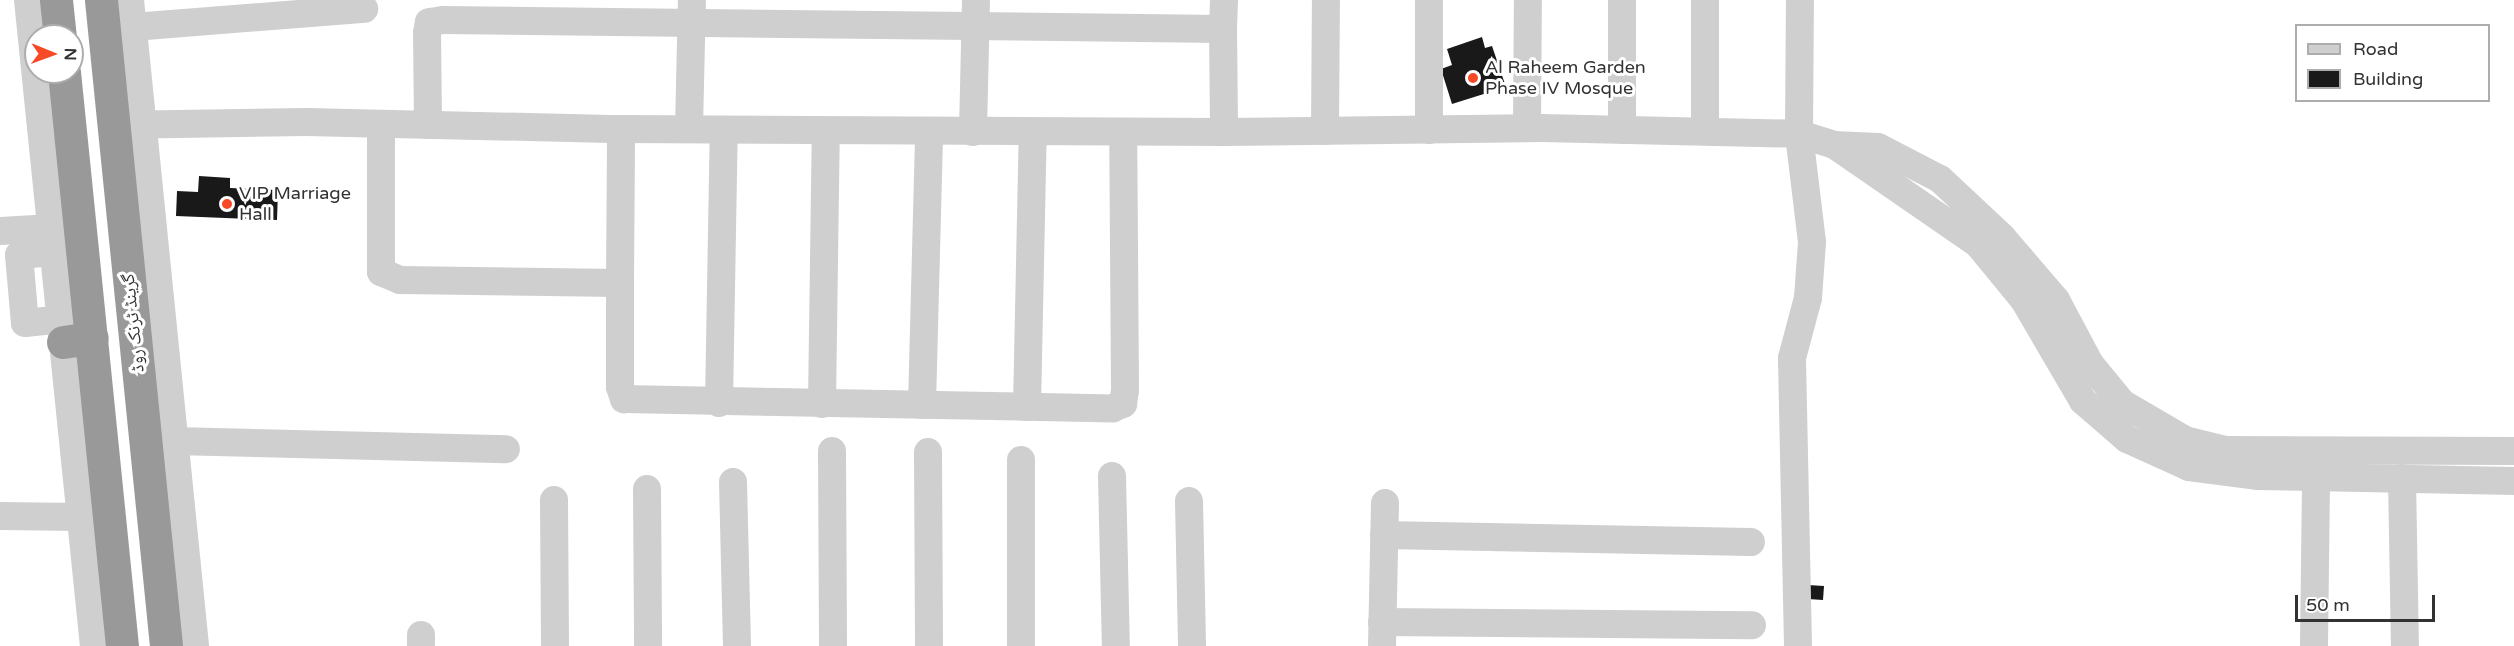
<!DOCTYPE html>
<meta charset="utf-8">
<style>
body{margin:0}
#map{position:relative;width:2514px;height:646px;overflow:hidden;background:#fff;font-family:"Varela Round","Noto Naskh Arabic",sans-serif}
div>[style]{position:absolute}
[style*='--x']{left:calc(var(--x)*1px);top:calc(var(--y)*1px);width:calc(var(--w)*1px);rotate:calc(var(--a)*1deg)}
.building>*{inset:0;background:#191919}
.minor>*{height:28px;margin:-14px;padding:0 14px;transform-origin:14px;border-radius:14px;background:#cfcfcf}
.highway>*{height:33px;margin:-16.5px;padding:0 16.5px;transform-origin:16.5px;border-radius:16.5px;background:#999}
.dots>*{width:16px;height:16px;translate:-50% -50%;box-sizing:border-box;border:3px solid #fff;border-radius:50%}
span{translate:-50% -50%;white-space:nowrap;text-align:center;line-height:1.15;-webkit-text-stroke:6px #fff;paint-order:stroke}
.poi-label{font-size:18px;color:#323232}
.left{translate:0 -50%;text-align:left}
.street-label{font-size:18px;color:#323232}
.legend{position:absolute;left:2295px;top:24px;width:195px;height:78px;box-sizing:border-box;background:#fff;border:2px solid #adadad;margin:0;padding:8px 10px;list-style:none;font-size:18px;color:#323232}
.legend li{display:flex;align-items:center;gap:12px;height:30px}
.legend b{width:30px;border:2px solid #adadad}
.north{position:absolute;left:24px;top:24px;width:60px;height:60px;box-sizing:border-box;background:#fff;border:2px solid #adadad;border-radius:50%;rotate:91deg;font-size:16px;font-weight:700;line-height:24px;text-align:center;color:#323232}
.north::after{content:'';display:block;margin:auto;width:21px;height:27px;background:#f74926;clip-path:polygon(50% 0,100% 100%,50% 72%,0 100%)}
.scale{position:absolute;left:2295px;top:595px;width:140px;height:27px;box-sizing:border-box;border:3px solid #323232;border-top:0;padding-left:8px;font-size:18px;line-height:21px;white-space:nowrap;color:#323232;-webkit-text-stroke:4px #fff;paint-order:stroke}
</style>
<div id="map">
<div class="building">
<div style="clip-path:polygon(1482px 37px,1485px 48px,1492px 46px,1506px 87px,1452px 104px,1441px 69px,1452px 65px,1447px 49px)"></div>
<div style="clip-path:polygon(199px 176px,230px 178px,230px 188px,278px 190px,277px 220px,176px 216px,177px 191px,198px 192px)"></div>
<div style="clip-path:polygon(1808px 585px,1824px 586px,1823px 600px,1808px 599px)"></div>
</div>
<div class="minor">
<div style="--x:28;--y:0;--w:649;--a:84.17"></div>
<div style="--x:130;--y:0;--w:649;--a:84.25"></div>
<div style="--x:133;--y:27;--w:232;--a:-4.5"></div>
<div style="--x:1223;--y:29;--w:29;--a:-88"></div>
<div style="--x:381;--y:124;--w:148;--a:90"></div>
<div style="--x:381;--y:272;--w:21;--a:23"></div>
<div style="--x:400;--y:280;--w:220;--a:0.8"></div>
<div style="--x:620;--y:283;--w:154;--a:-89.6"></div>
<div style="--x:114;--y:125;--w:192;--a:-0.9"></div>
<div style="--x:306;--y:122;--w:315;--a:1.3"></div>
<div style="--x:621;--y:129;--w:603;--a:0.29"></div>
<div style="--x:1224;--y:132;--w:318;--a:-0.7"></div>
<div style="--x:1542;--y:128;--w:257;--a:1.3"></div>
<div style="--x:1799;--y:134;--w:37;--a:17"></div>
<div style="--x:1834;--y:145;--w:44;--a:2.6"></div>
<div style="--x:1878;--y:147;--w:70;--a:27.3"></div>
<div style="--x:1940;--y:179;--w:85;--a:43.1"></div>
<div style="--x:2002;--y:237;--w:83;--a:49.4"></div>
<div style="--x:2056;--y:300;--w:72;--a:62"></div>
<div style="--x:2090;--y:364;--w:50;--a:50.6"></div>
<div style="--x:2122;--y:403;--w:73;--a:30.4"></div>
<div style="--x:2185;--y:440;--w:41;--a:14"></div>
<div style="--x:2225;--y:450;--w:289;--a:0.2"></div>
<div style="--x:428;--y:125;--w:92;--a:-90.6"></div>
<div style="--x:427;--y:33;--w:11;--a:-80"></div>
<div style="--x:429;--y:22;--w:14;--a:-8"></div>
<div style="--x:443;--y:20;--w:780;--a:0.66"></div>
<div style="--x:1223;--y:29;--w:103;--a:89.4"></div>
<div style="--x:1527;--y:128;--w:128;--a:-89.6"></div>
<div style="--x:689;--y:129;--w:129;--a:-88.7"></div>
<div style="--x:1429;--y:130;--w:130;--a:-90"></div>
<div style="--x:1622;--y:130;--w:130;--a:-90"></div>
<div style="--x:1325;--y:131;--w:131;--a:-89.6"></div>
<div style="--x:1705;--y:131;--w:131;--a:-90"></div>
<div style="--x:973;--y:132;--w:132;--a:-88.7"></div>
<div style="--x:1836;--y:146;--w:173;--a:34.6"></div>
<div style="--x:1978;--y:244;--w:72;--a:50.6"></div>
<div style="--x:2024;--y:300;--w:117;--a:59.7"></div>
<div style="--x:2083;--y:401;--w:58;--a:40.8"></div>
<div style="--x:2127;--y:439;--w:68;--a:24.3"></div>
<div style="--x:2189;--y:467;--w:70;--a:7.4"></div>
<div style="--x:2258;--y:476;--w:256;--a:1.1"></div>
<div style="--x:0;--y:231;--w:69;--a:-3.3"></div>
<div style="--x:54;--y:252;--w:35;--a:175"></div>
<div style="--x:19;--y:255;--w:68;--a:85"></div>
<div style="--x:25;--y:323;--w:36;--a:-6"></div>
<div style="--x:620;--y:283;--w:104;--a:90"></div>
<div style="--x:620;--y:387;--w:13;--a:72"></div>
<div style="--x:624;--y:399;--w:489;--a:1.1"></div>
<div style="--x:1113;--y:408;--w:11;--a:-22"></div>
<div style="--x:1123;--y:404;--w:14;--a:-82"></div>
<div style="--x:1125;--y:390;--w:258;--a:-90.4"></div>
<div style="--x:719;--y:403;--w:273;--a:-89"></div>
<div style="--x:822;--y:404;--w:273;--a:-89.2"></div>
<div style="--x:922;--y:405;--w:273;--a:-88.5"></div>
<div style="--x:1027;--y:407;--w:276;--a:-88.8"></div>
<div style="--x:173;--y:441;--w:333;--a:1.4"></div>
<div style="--x:832;--y:451;--w:195;--a:89.7"></div>
<div style="--x:928;--y:452;--w:194;--a:89.7"></div>
<div style="--x:1021;--y:460;--w:186;--a:90"></div>
<div style="--x:1112;--y:476;--w:170;--a:88.7"></div>
<div style="--x:2402;--y:478;--w:168;--a:89"></div>
<div style="--x:733;--y:482;--w:164;--a:88.6"></div>
<div style="--x:647;--y:489;--w:157;--a:89.6"></div>
<div style="--x:554;--y:500;--w:146;--a:89.6"></div>
<div style="--x:1189;--y:501;--w:145;--a:88.8"></div>
<div style="--x:0;--y:516;--w:81;--a:0.7"></div>
<div style="--x:1384;--y:535;--w:367;--a:1.1"></div>
<div style="--x:1382;--y:622;--w:370;--a:0.5"></div>
<div style="--x:421;--y:646;--w:11;--a:-90"></div>
<div style="--x:1382;--y:646;--w:143;--a:-88.8"></div>
<div style="--x:1798;--y:646;--w:288;--a:-91.2"></div>
<div style="--x:1792;--y:358;--w:62;--a:-75.1"></div>
<div style="--x:1808;--y:298;--w:56;--a:-85.9"></div>
<div style="--x:1812;--y:242;--w:109;--a:-96.9"></div>
<div style="--x:1799;--y:134;--w:134;--a:-89.6"></div>
<div style="--x:2314;--y:646;--w:169;--a:-89.3"></div>
</div>
<div class="highway">
<div style="--x:56;--y:0;--w:36;--a:84"></div>
<div style="--x:101;--y:0;--w:649;--a:84.25"></div>
<div style="--x:64;--y:72;--w:577;--a:84.23"></div>
<div style="--x:63;--y:342;--w:29;--a:-8"></div>
</div>
<div class="dots">
<div style="left:1473px;top:78px;background:#f74926"></div>
<div style="left:227px;top:204px;background:#f74926"></div>
</div>
<div class="poi-label">
<span class="left" style="left:1485px;top:78px">Al Raheem Garden<br>Phase IV Mosque</span>
<span class="left" style="left:239px;top:204px">VIP Marriage<br>Hall</span>
</div>
<div class="street-label">
<span style="left:133px;top:323px;rotate:-96deg">گرینڈ ٹرنک روڈ</span>
</div>
<ul class="legend">
<li><b style="height:8px;background:#cfcfcf"></b>Road</li>
<li><b style="height:16px;background:#191919"></b>Building</li>
</ul>
<div class="north">N</div>
<div class="scale">50 m</div>
</div>
